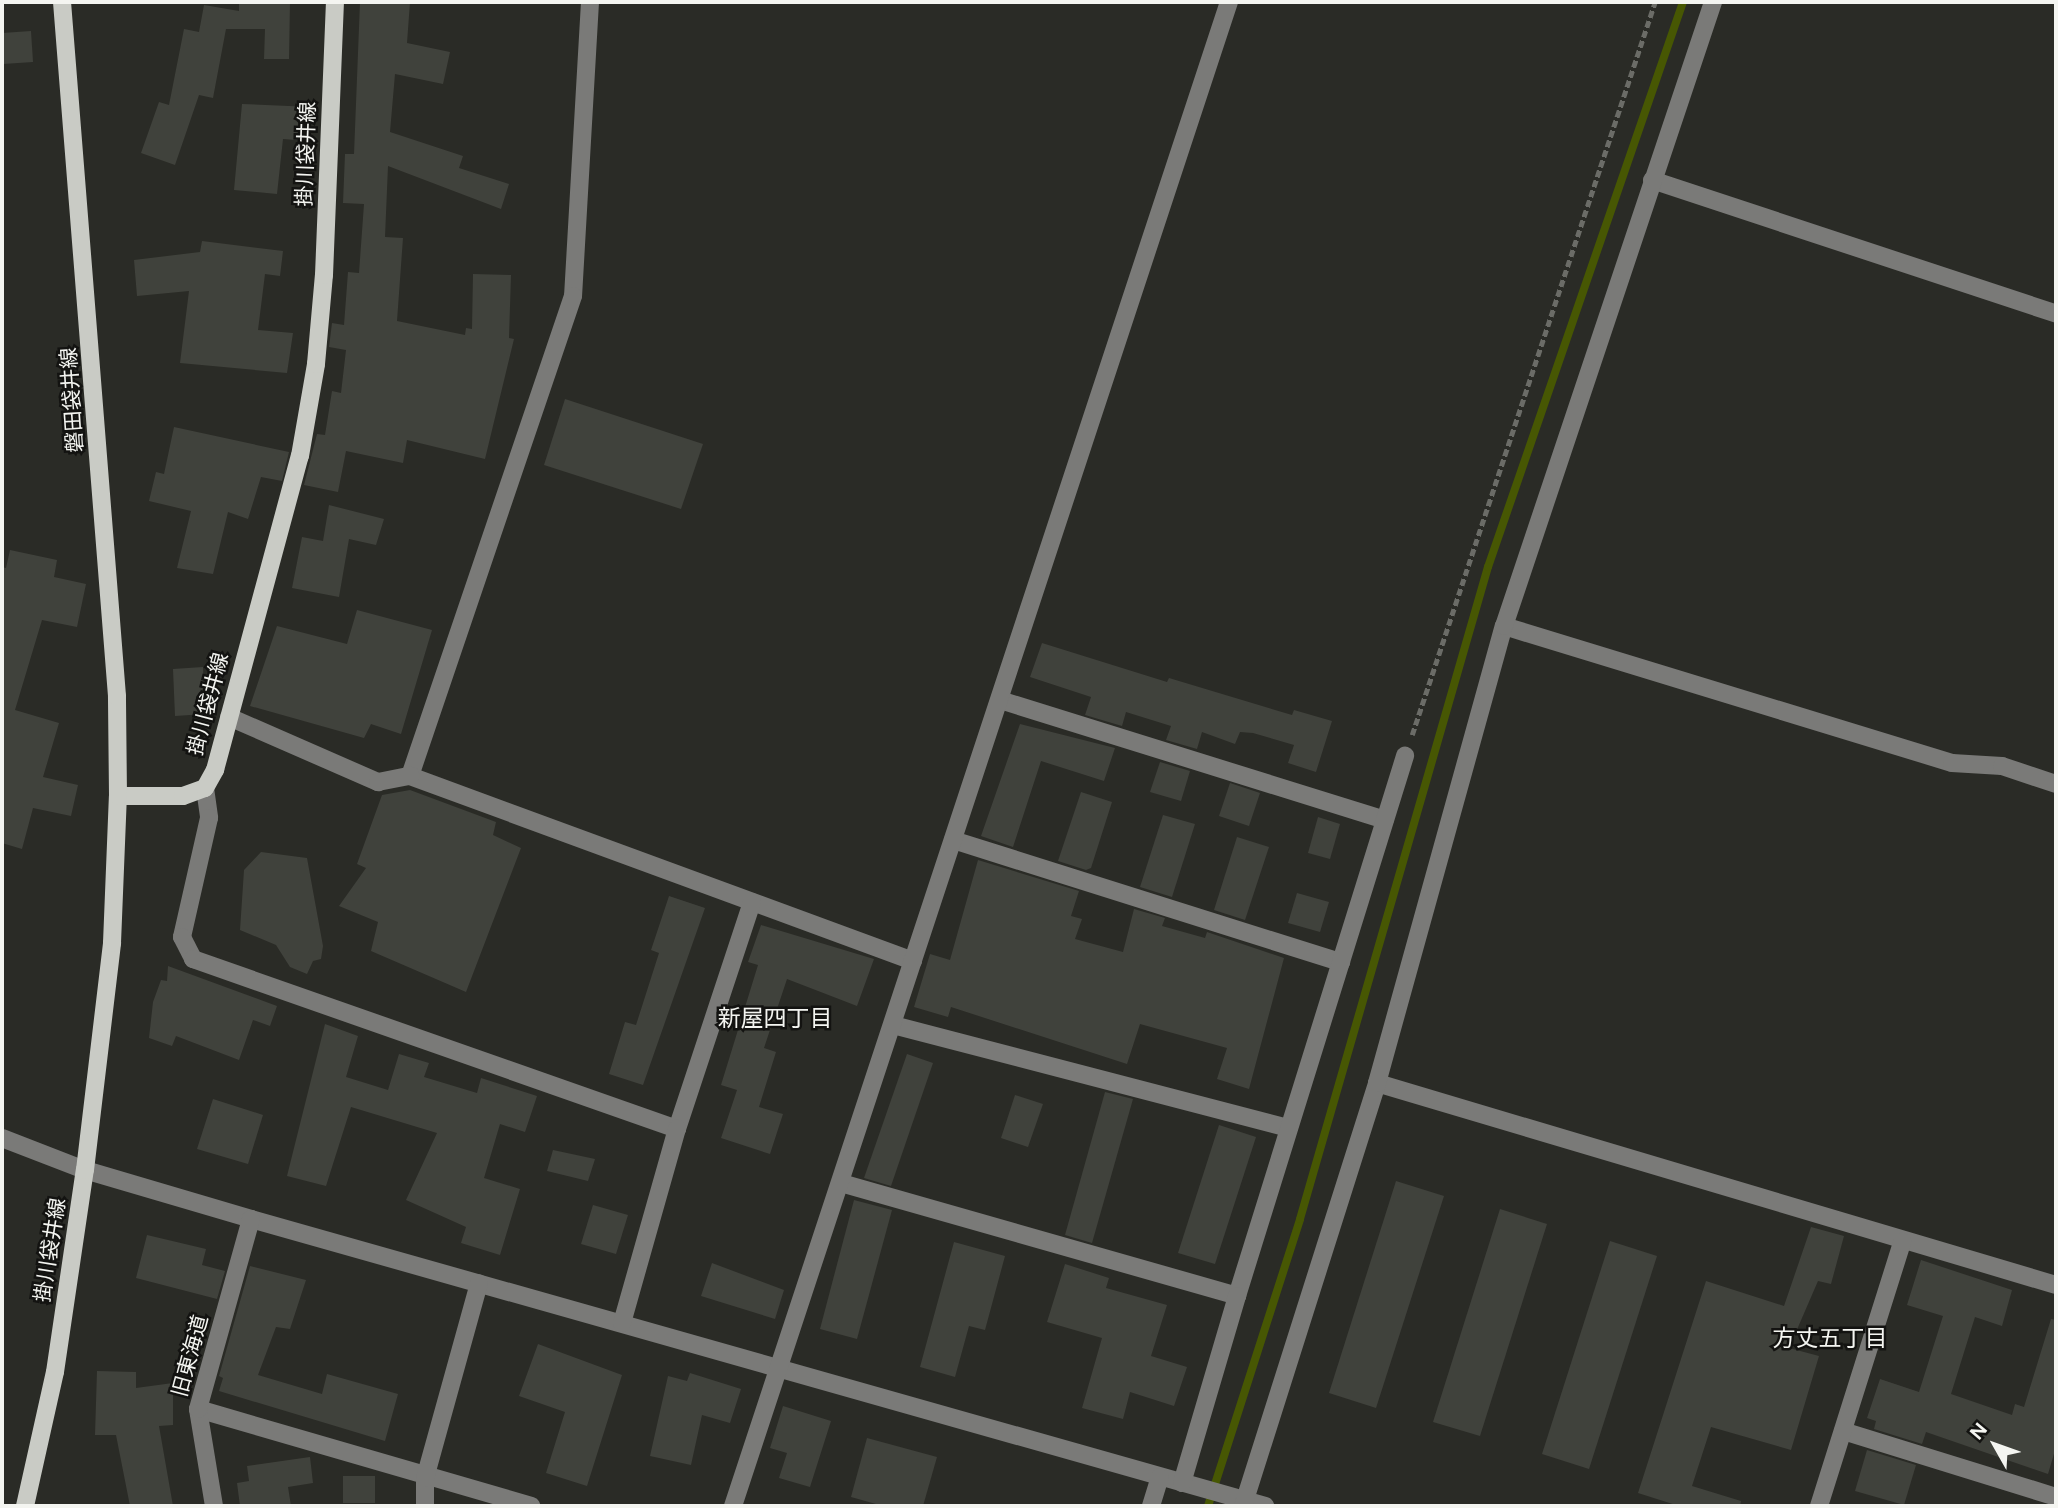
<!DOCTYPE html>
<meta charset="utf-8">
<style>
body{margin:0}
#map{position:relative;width:2058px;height:1508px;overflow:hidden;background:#2a2b26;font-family:Figtree,"Noto Sans JP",sans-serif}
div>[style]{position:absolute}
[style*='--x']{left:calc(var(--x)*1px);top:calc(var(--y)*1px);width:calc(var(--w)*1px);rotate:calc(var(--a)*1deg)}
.stream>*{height:8px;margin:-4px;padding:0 4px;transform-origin:4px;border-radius:4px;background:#475703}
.building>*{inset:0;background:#40423c}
.path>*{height:4.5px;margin-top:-2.25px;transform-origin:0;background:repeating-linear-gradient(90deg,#6b6c67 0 7px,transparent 0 10.5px)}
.minor>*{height:18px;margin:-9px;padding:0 9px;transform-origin:9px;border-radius:9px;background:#7a7a78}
.major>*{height:18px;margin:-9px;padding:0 9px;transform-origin:9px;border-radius:9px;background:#c9cbc5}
span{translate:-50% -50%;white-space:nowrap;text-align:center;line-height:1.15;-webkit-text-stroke:5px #131311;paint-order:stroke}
.street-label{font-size:21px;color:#f4f5f1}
.neighbourhood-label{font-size:23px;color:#f4f5f1}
.frame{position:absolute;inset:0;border:4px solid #f4f5f1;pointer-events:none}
.north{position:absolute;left:1960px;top:1410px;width:70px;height:70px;-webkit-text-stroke:5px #131311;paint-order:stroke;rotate:310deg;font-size:19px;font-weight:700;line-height:28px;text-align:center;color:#f4f5f1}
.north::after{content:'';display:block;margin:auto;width:24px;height:32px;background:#f4f5f1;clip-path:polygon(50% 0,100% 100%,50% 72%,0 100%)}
</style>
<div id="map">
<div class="stream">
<div style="--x:1208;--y:1506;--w:301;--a:-72.2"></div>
<div style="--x:1300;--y:1219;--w:679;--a:-73.92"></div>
<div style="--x:1488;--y:567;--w:598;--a:-70.96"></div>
</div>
<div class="building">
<div style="clip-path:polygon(239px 2px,290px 2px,289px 59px,264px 59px,265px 29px,226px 29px,213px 98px,199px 95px,175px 165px,141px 153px,159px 102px,169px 105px,184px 29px,199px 32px,204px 5px,239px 11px)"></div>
<div style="clip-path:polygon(360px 2px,410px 2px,407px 43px,450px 52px,443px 84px,395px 74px,390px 132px,463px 156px,459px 168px,509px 184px,501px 209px,388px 166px,385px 237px,403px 238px,397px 321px,465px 335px,466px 328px,472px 329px,473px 274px,511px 275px,509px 338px,514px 339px,485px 459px,407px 440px,403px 463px,346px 451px,338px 492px,304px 485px,317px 434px,325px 435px,332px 391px,341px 393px,346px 350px,329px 347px,332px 323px,344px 325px,348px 272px,359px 273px,364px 204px,343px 203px,345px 154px,354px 154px)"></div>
<div style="clip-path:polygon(31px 31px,33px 62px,3px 64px,2px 33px)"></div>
<div style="clip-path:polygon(242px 104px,312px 107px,309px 141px,283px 139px,277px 194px,234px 190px)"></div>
<div style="clip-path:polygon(202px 241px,283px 251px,280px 276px,265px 274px,258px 330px,293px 333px,287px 373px,180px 363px,189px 291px,137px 296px,134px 260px,200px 252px)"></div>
<div style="clip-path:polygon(565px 399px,703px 444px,681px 509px,544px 465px)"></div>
<div style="clip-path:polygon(174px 427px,289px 452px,282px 481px,261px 477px,248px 519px,228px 512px,213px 574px,177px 568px,191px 511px,149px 501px,156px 472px,164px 474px)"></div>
<div style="clip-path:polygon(329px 505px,384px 519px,376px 545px,349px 539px,339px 597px,292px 588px,302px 537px,323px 541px)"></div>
<div style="clip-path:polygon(10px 550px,57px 560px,54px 577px,86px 584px,77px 627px,42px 620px,15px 710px,59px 723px,43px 777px,78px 785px,71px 816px,33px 808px,22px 849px,2px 843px,2px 567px,6px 568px)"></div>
<div style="clip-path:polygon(357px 610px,432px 630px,401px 734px,371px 724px,364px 738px,250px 706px,277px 626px,347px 644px)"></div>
<div style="clip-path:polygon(1042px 643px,1167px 682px,1169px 678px,1292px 715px,1294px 710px,1332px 721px,1316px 772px,1288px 763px,1294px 745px,1253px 733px,1240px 732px,1235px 744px,1202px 732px,1197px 749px,1166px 740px,1171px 726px,1126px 712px,1122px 726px,1085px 715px,1091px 697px,1030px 677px)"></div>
<div style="clip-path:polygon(203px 667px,205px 714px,175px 716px,173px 669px)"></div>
<div style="clip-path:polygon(1020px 724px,1115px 748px,1104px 781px,1041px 761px,1013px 847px,981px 836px)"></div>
<div style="clip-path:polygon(1160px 762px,1190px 771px,1181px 801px,1150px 792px)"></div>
<div style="clip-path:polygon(1230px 783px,1260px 793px,1249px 826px,1219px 816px)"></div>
<div style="clip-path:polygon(410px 790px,496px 822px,493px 835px,521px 848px,466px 992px,371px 951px,378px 922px,339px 906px,366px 868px,357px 864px,382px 795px)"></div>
<div style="clip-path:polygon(1081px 792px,1112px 802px,1091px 868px,1086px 870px,1058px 861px)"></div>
<div style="clip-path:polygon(1163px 815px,1195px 824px,1172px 897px,1140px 887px)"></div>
<div style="clip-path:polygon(1318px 817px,1340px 824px,1330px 859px,1308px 853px)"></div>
<div style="clip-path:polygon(1237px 837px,1269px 847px,1245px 920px,1214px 910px)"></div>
<div style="clip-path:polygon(261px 852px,307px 858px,323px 946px,321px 959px,313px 961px,307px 974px,290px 967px,276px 945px,240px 930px,244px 870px)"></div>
<div style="clip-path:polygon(978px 860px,1079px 891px,1071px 916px,1082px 919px,1075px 939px,1123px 952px,1134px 909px,1165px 918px,1162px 926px,1205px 938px,1207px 932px,1284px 958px,1249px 1089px,1217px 1079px,1227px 1048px,1140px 1024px,1127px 1064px,951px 1007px,948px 1017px,914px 1007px,930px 954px,950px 960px)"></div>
<div style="clip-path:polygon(1297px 893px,1329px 902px,1320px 932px,1288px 923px)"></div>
<div style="clip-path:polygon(669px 896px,705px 908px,643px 1085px,609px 1074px,625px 1022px,636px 1025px,659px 953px,651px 950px)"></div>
<div style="clip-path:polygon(761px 925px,874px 959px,857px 1006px,787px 979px,764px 1048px,776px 1052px,759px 1107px,783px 1114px,770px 1154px,721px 1138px,737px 1090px,721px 1085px,758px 965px,748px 962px)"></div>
<div style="clip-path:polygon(168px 966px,277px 1006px,270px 1026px,253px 1020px,239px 1060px,176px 1036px,172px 1046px,149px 1038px,153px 1002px,161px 980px,167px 981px)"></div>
<div style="clip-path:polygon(325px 1024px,358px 1036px,346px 1077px,388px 1090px,399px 1054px,429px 1063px,424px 1077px,477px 1093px,481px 1078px,537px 1096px,525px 1132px,500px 1124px,484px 1178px,520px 1189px,500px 1255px,461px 1243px,466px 1227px,406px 1200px,437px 1133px,351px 1107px,326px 1186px,287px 1176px)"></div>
<div style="clip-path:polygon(907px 1054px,933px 1063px,891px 1186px,864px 1178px)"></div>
<div style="clip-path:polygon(1105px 1092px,1133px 1099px,1092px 1243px,1065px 1235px)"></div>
<div style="clip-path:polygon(1015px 1095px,1043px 1104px,1028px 1147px,1001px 1138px)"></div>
<div style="clip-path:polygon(213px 1099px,263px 1115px,248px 1164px,197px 1149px)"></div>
<div style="clip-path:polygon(1219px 1125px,1256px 1137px,1215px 1264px,1178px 1253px)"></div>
<div style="clip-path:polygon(553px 1150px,595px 1159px,588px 1181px,547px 1171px)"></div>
<div style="clip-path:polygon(1396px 1181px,1444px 1196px,1376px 1408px,1329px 1393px)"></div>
<div style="clip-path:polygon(854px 1200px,892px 1210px,857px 1339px,820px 1329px)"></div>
<div style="clip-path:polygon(593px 1205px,628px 1215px,616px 1254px,581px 1244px)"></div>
<div style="clip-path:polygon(1500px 1209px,1547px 1224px,1480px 1436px,1433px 1422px)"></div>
<div style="clip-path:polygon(1811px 1227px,1844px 1236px,1831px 1284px,1818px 1281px,1789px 1348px,1819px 1356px,1791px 1450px,1711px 1427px,1692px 1486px,1741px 1501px,1740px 1506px,1679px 1506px,1638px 1493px,1706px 1281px,1784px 1306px)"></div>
<div style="clip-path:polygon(147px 1235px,206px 1249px,202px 1265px,225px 1271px,217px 1299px,136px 1278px)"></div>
<div style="clip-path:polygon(1610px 1241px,1657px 1256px,1589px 1469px,1542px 1454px)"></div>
<div style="clip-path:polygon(954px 1242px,1005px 1256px,985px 1330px,969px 1326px,955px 1377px,920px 1367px)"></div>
<div style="clip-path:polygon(1921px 1260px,2012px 1290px,2002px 1326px,1975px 1317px,1951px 1394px,2012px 1415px,2015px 1404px,2024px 1407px,2051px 1319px,2056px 1320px,2056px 1447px,2048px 1474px,1926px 1432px,1922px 1444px,1874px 1429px,1876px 1421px,1867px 1418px,1880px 1379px,1919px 1392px,1943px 1316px,1907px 1305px)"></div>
<div style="clip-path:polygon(712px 1263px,784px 1290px,775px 1319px,701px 1296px)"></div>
<div style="clip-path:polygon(1065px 1264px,1109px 1278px,1106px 1288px,1167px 1305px,1151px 1356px,1187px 1367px,1174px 1406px,1130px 1392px,1123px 1419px,1082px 1408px,1102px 1338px,1047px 1322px)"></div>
<div style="clip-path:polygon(250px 1266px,306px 1280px,290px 1329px,276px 1327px,258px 1375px,322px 1394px,327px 1374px,398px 1394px,385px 1441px,219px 1391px,223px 1378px,219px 1376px)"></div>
<div style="clip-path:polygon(538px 1344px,622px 1375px,587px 1486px,546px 1473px,565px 1412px,519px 1396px)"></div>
<div style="clip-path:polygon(97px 1371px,136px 1372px,136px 1388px,173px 1383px,173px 1425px,159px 1426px,173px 1506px,130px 1506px,116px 1435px,95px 1435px)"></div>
<div style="clip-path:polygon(690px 1373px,741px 1389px,730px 1423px,702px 1415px,691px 1465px,650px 1456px,668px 1376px,687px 1381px)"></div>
<div style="clip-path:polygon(783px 1406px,831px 1421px,810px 1487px,779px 1478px,787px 1453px,770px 1448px)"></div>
<div style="clip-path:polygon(867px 1438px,937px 1457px,923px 1506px,883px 1506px,851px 1497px)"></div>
<div style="clip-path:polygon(1867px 1450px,1916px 1465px,1904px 1505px,1855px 1491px)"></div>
<div style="clip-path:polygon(310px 1457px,313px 1483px,288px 1487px,291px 1506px,240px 1506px,237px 1483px,249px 1481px,247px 1466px)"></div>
<div style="clip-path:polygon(343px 1476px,375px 1476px,375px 1503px,343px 1503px)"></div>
</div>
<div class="path">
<div style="--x:1412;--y:735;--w:772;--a:-71.66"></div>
</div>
<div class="minor">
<div style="--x:590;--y:2;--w:294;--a:93.3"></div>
<div style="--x:573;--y:296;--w:507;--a:108.76"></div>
<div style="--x:410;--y:776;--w:536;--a:20.19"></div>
<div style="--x:1652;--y:180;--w:426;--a:18.3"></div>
<div style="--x:1504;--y:626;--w:468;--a:17"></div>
<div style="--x:1952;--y:763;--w:50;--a:3.4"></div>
<div style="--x:2002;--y:766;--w:57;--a:18.4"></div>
<div style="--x:1000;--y:700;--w:403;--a:17.3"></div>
<div style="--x:229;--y:717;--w:163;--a:23.6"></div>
<div style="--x:378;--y:782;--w:33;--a:-11"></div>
<div style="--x:205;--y:788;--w:30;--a:82"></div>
<div style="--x:209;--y:818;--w:122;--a:102.8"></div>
<div style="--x:182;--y:937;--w:25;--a:63"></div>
<div style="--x:193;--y:959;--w:513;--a:19.35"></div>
<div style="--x:677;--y:1129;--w:239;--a:-71.7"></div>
<div style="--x:953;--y:840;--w:407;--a:17.5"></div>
<div style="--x:893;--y:1025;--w:409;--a:14.6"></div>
<div style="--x:1377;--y:1083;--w:708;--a:16.57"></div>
<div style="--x:2;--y:1138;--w:89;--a:21.1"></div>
<div style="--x:85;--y:1170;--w:173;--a:16.4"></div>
<div style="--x:251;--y:1219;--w:1054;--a:15.8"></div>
<div style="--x:841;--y:1183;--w:412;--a:15.9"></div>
<div style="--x:1237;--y:1296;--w:566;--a:-72.72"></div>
<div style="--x:622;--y:1323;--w:202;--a:-74.2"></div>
<div style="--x:198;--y:1409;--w:347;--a:16.2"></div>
<div style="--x:1843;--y:1431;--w:223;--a:17.2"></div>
<div style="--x:1182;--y:1483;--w:195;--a:-73.6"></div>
<div style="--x:214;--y:1506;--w:98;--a:-99.4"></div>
<div style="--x:198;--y:1409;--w:197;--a:-74.4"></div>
<div style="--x:425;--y:1506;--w:28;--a:-90"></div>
<div style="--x:425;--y:1478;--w:202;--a:-74.5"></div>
<div style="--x:733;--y:1506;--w:1584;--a:-71.75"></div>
<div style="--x:1151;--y:1506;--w:30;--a:-73"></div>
<div style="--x:1243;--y:1506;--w:444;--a:-72.4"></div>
<div style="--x:1377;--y:1083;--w:474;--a:-74.5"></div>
<div style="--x:1504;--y:626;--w:658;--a:-71.48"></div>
<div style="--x:1819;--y:1506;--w:277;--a:-72.5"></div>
</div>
<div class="major">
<div style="--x:118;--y:796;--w:65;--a:0"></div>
<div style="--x:183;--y:796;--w:23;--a:-20"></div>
<div style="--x:205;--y:788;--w:21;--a:-61"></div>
<div style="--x:215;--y:770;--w:325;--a:-74.9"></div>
<div style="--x:300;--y:456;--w:93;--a:-80.1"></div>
<div style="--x:316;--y:364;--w:89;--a:-84.9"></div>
<div style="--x:324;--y:275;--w:273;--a:-87.7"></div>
<div style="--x:25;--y:1506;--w:137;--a:-77.4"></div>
<div style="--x:55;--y:1372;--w:204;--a:-81.6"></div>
<div style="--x:85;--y:1170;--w:229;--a:-83.2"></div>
<div style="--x:112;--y:943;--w:147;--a:-87.7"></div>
<div style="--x:118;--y:796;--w:100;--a:-90.6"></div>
<div style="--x:117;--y:696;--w:696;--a:-94.53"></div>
</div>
<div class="street-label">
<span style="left:306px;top:154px;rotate:-88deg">掛川袋井線</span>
<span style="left:72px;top:400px;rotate:-94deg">磐田袋井線</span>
<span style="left:208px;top:704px;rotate:-75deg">掛川袋井線</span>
<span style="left:50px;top:1250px;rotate:-81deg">掛川袋井線</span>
<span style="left:190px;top:1356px;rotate:-75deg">旧東海道</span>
</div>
<div class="neighbourhood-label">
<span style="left:775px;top:1018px">新屋四丁目</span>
<span style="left:1830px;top:1338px">方丈五丁目</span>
</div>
<div class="frame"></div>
<div class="north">N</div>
</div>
